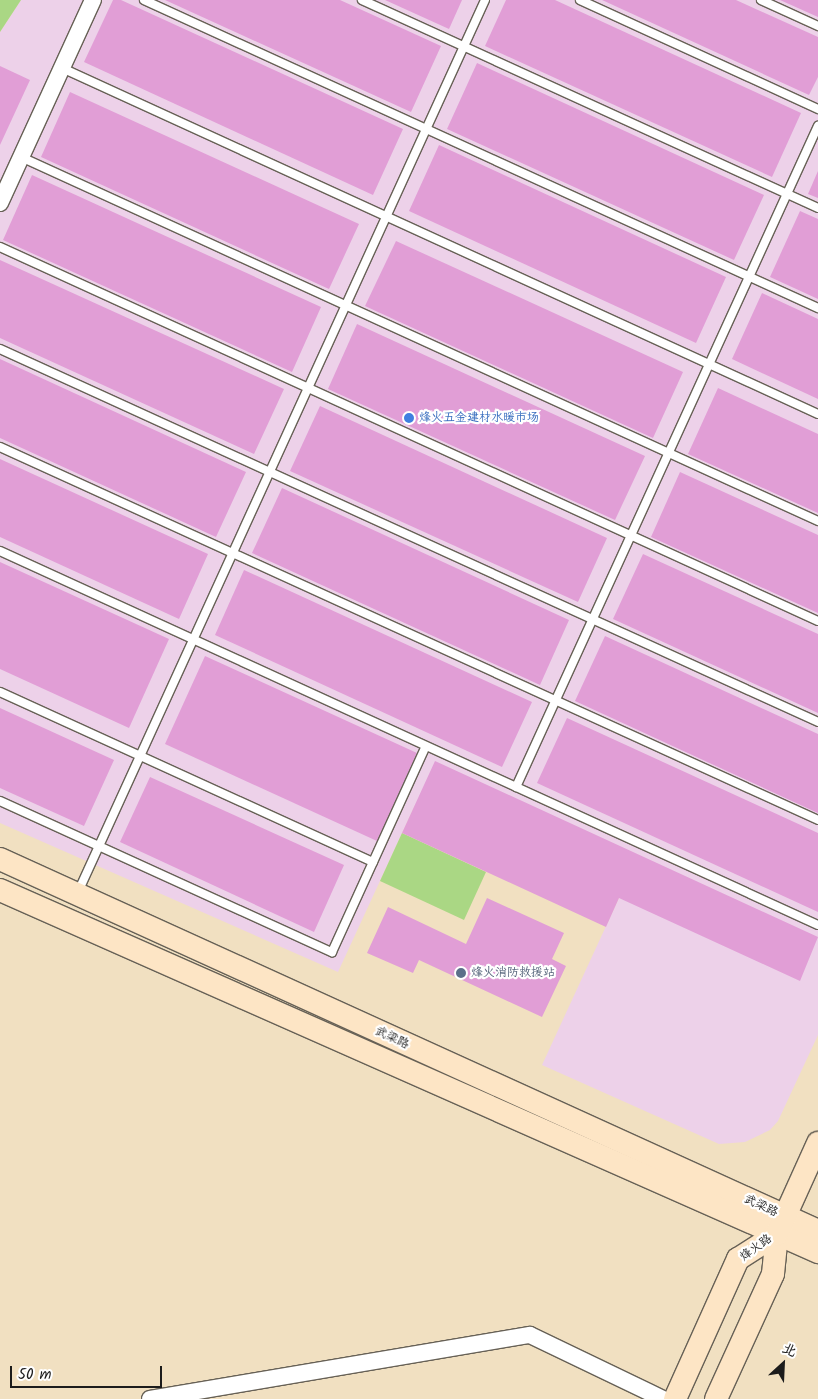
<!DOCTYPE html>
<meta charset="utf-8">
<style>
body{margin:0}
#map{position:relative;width:818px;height:1399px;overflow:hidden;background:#f1e0c1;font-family:Kalam,"LXGW WenKai TC",sans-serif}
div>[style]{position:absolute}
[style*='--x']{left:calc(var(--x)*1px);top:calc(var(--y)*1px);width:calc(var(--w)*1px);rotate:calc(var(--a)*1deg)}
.built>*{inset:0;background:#edd1e9}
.green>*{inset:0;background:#aad784}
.building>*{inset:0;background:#e19ed6}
.roads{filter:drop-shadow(1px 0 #676156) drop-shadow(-1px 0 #676156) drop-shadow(0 1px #676156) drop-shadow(0 -1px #676156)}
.lane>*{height:8px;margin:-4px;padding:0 4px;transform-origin:4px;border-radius:4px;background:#fff}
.street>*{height:16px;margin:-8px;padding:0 8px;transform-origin:8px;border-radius:8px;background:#fff}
.secondary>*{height:22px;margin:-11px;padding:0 11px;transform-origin:11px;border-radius:11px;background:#fde5c5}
.dots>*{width:14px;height:14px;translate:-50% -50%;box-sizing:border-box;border:2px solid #fff;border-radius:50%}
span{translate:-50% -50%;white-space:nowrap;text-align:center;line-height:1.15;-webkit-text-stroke:4.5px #fff;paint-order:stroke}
.shop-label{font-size:12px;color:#366cbe}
.left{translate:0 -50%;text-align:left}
.service-label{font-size:12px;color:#4e5e75}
.street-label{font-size:12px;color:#1c1c1c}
.north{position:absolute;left:758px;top:1339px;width:50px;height:50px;-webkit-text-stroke:4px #fff;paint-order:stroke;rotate:25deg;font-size:14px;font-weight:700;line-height:20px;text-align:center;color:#1c1c1c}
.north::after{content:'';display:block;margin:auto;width:18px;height:22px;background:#1c1c1c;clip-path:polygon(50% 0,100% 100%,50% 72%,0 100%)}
.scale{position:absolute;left:10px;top:1366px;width:152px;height:22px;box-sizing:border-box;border:2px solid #1c1c1c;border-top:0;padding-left:6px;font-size:15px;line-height:18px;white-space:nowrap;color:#1c1c1c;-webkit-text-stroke:4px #fff;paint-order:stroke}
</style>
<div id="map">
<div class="built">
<div style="clip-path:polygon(21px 0,818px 0,818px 1035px,778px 1121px,770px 1130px,745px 1142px,719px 1144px,542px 1065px,619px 898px,415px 805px,338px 972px,0 823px,0 32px)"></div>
</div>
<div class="green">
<div style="clip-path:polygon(0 0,21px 0,0 32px)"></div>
<div style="clip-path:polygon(402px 833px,486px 872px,464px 920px,380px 881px)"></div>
</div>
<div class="building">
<div style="clip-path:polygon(113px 0,121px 0,403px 129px,373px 195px,84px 62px)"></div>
<div style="clip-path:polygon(165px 0,340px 0,441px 46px,411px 112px)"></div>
<div style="clip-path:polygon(385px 0,462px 0,449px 29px)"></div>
<div style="clip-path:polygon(506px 0,555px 0,801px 113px,772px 177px,485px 46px)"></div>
<div style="clip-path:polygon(602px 0,736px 0,818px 37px,818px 77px,809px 95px)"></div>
<div style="clip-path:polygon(780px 0,818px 0,818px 17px)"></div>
<div style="clip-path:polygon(477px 63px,764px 195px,734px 260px,447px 129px)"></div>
<div style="clip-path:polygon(0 66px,30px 80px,0 145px)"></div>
<div style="clip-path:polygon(70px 92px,359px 224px,329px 289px,41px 157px)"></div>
<div style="clip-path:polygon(439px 145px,726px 277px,696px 343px,409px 211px)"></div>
<div style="clip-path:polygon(818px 171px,818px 198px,808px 194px)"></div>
<div style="clip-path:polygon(32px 175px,321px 307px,292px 372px,3px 240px)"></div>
<div style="clip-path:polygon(800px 211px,818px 219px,818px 299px,770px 277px)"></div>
<div style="clip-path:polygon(396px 241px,683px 372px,653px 438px,365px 306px)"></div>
<div style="clip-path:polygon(0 260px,284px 389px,254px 454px,0 338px)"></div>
<div style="clip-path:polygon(762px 293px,818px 319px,818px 399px,732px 359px)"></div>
<div style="clip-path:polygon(357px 324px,645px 456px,615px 520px,328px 389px)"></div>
<div style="clip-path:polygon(0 359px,246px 472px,216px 537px,0 438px)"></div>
<div style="clip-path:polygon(718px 388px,818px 434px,818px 513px,688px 454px)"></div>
<div style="clip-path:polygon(320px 406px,607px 538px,578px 602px,290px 471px)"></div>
<div style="clip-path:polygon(0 459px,208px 554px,179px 619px,0 537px)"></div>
<div style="clip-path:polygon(680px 472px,818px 535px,818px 613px,651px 537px)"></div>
<div style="clip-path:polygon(282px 488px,569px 620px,540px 685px,252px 553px)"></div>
<div style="clip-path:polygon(643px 554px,818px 634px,818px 713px,613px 619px)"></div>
<div style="clip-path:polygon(0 562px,169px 639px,129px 728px,0 669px)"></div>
<div style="clip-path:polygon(244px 570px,532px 702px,502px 767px,215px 635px)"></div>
<div style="clip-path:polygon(605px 636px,818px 734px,818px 813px,575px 701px)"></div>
<div style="clip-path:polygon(205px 656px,417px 753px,377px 841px,165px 744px)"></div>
<div style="clip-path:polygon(0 708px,114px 760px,84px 826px,0 788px)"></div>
<div style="clip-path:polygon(567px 718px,818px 833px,818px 912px,537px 783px)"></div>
<div style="clip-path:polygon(435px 761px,818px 937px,800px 981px,619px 898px,606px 927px,402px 833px)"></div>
<div style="clip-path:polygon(150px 777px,344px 865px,314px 932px,120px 842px)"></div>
<div style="clip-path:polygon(487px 898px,564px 933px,552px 959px,566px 966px,542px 1017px,419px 960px,413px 973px,367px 953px,388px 907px,466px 944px)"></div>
</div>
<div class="roads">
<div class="lane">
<div style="--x:144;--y:0;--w:741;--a:24.56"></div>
<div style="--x:362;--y:0;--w:501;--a:24.52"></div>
<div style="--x:580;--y:0;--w:262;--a:24.6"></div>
<div style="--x:761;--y:0;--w:63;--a:24.5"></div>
<div style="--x:62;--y:68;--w:831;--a:24.59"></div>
<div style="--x:21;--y:157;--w:876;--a:24.55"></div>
<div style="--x:0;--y:247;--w:899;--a:24.57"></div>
<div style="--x:0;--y:349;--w:899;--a:24.51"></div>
<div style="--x:0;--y:447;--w:899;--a:24.51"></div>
<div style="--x:0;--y:551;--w:899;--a:24.57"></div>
<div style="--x:0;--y:692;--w:410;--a:24.5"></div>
<div style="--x:516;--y:787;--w:727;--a:-65.45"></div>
<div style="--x:0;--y:801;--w:365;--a:24.5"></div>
<div style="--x:332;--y:952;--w:226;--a:-65.5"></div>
<div style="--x:78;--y:892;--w:980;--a:-65.47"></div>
</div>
<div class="street">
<div style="--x:0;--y:203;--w:223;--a:-65.4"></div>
<div style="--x:150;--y:1399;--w:385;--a:-9.6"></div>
<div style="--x:530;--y:1335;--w:148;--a:25.7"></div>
</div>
<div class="secondary">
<div style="--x:0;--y:859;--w:899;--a:24.45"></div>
<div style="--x:0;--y:890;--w:895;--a:23.87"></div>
<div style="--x:675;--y:1399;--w:154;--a:-65.8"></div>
<div style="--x:738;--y:1259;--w:46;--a:-32.7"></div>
<div style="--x:716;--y:1399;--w:137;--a:-65.5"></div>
<div style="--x:773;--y:1274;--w:40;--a:-84.3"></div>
<div style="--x:777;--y:1234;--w:100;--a:-65.7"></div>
</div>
</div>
<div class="dots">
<div style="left:409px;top:418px;background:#3f7fe0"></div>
<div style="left:461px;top:973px;background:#5c6f8a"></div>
</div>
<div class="shop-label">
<span class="left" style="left:419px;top:418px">烽火五金建材水暖市场</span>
</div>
<div class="service-label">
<span class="left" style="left:471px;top:973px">烽火消防救援站</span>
</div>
<div class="street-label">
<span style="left:392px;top:1038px;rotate:25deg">武梁路</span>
<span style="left:761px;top:1206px;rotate:25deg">武梁路</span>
<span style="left:756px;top:1248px;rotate:-36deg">烽火路</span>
</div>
<div class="north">北</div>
<div class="scale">50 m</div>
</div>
